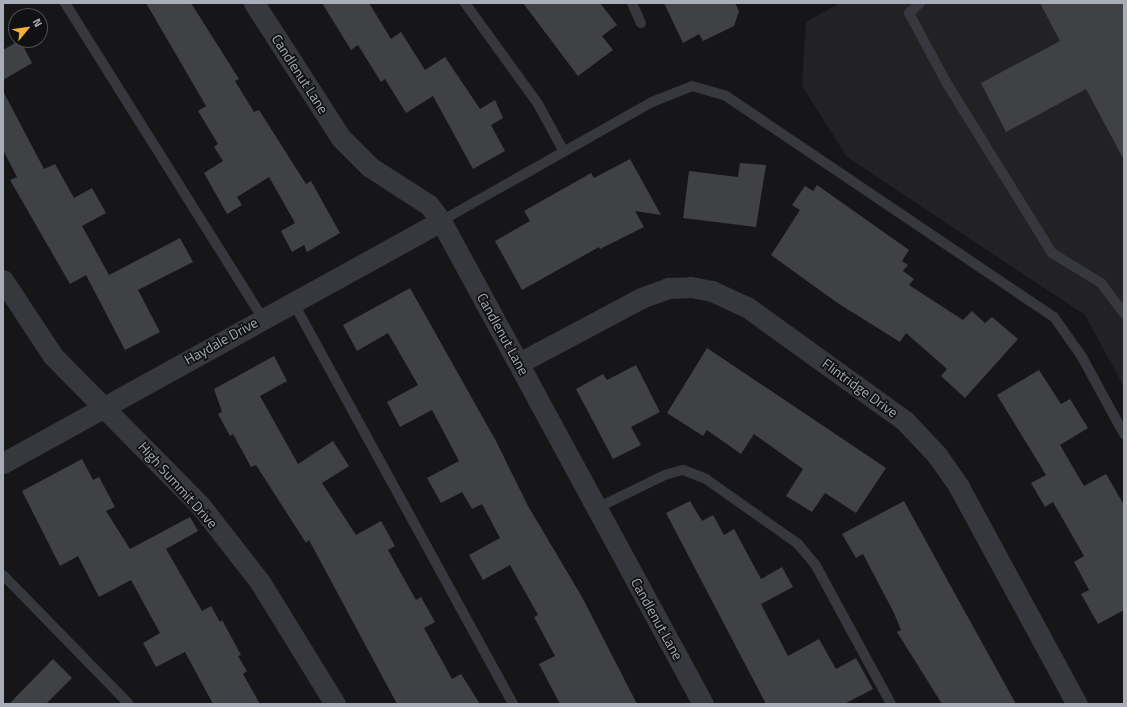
<!DOCTYPE html>
<style>
body{margin:0}
#map{position:relative;width:1127px;height:707px;overflow:hidden;background:#161618;font-family:"Titillium Web",sans-serif}
div>[style]{position:absolute}
[style*='--x']{left:calc(var(--x)*1px);top:calc(var(--y)*1px);width:calc(var(--w)*1px);rotate:calc(var(--a)*1deg)}
.built>*{inset:0;background:#222225}
.building>*{inset:0;background:#404145}
.lane>*{height:10px;margin:-5px;padding:0 5px;transform-origin:5px;border-radius:5px;background:#37383d}
.street>*{height:21px;margin:-10.5px;padding:0 10.5px;transform-origin:10.5px;border-radius:10.5px;background:#37383d}
span{translate:-50% -50%;white-space:nowrap;text-align:center;line-height:1.15;-webkit-text-stroke:3.5px #111113;paint-order:stroke}
.street-label{font-size:14px;color:#a8adb8}
.frame{position:absolute;inset:0;border:4px solid #a8adb8;pointer-events:none}
.north{position:absolute;left:8px;top:8px;width:40px;height:40px;box-sizing:border-box;background:#111113;border:1px solid #4d4f55;border-radius:50%;rotate:61deg;font-size:11px;font-weight:700;line-height:16px;text-align:center;color:#a8adb8}
.north::after{content:'';display:block;margin:auto;width:14px;height:18px;background:#f2b134;clip-path:polygon(50% 0,100% 100%,50% 72%,0 100%)}
</style>
<div id="map">
<div class="built">
<div style="clip-path:polygon(840px 3px,1124px 3px,1124px 387px,1085px 315px,847px 157px,802px 86px,806px 22px)"></div>
</div>
<div class="building">
<div style="clip-path:polygon(146px 3px,191px 3px,239px 79px,235px 81px,254px 112px,259px 110px,306px 184px,311px 181px,340px 233px,307px 252px,304px 245px,292px 252px,281px 231px,295px 223px,269px 177px,237px 197px,242px 205px,227px 214px,204px 173px,223px 161px,214px 147px,218px 144px,198px 111px,206px 106px)"></div>
<div style="clip-path:polygon(322px 3px,369px 3px,391px 39px,401px 32px,425px 70px,445px 57px,480px 109px,495px 100px,503px 118px,491px 125px,505px 151px,473px 169px,433px 96px,406px 113px,385px 79px,381px 82px,358px 45px,351px 50px)"></div>
<div style="clip-path:polygon(523px 3px,600px 3px,617px 25px,602px 36px,613px 50px,578px 76px)"></div>
<div style="clip-path:polygon(664px 3px,735px 3px,739px 11px,734px 26px,703px 41px,699px 34px,683px 43px)"></div>
<div style="clip-path:polygon(1040px 3px,1124px 3px,1124px 160px,1086px 89px,1006px 132px,981px 83px,1060px 41px)"></div>
<div style="clip-path:polygon(20px 40px,32px 63px,3px 80px,3px 50px)"></div>
<div style="clip-path:polygon(3px 91px,44px 169px,55px 164px,74px 198px,92px 188px,106px 213px,82px 226px,109px 275px,180px 238px,193px 262px,138px 290px,160px 332px,125px 350px,86px 275px,70px 284px,10px 180px,17px 177px,3px 150px)"></div>
<div style="clip-path:polygon(630px 159px,661px 215px,635px 211px,644px 227px,600px 249px,599px 247px,522px 290px,495px 241px,530px 221px,524px 211px,591px 173px,594px 178px)"></div>
<div style="clip-path:polygon(740px 163px,766px 165px,756px 227px,683px 218px,689px 171px,738px 177px)"></div>
<div style="clip-path:polygon(817px 185px,909px 250px,902px 261px,908px 265px,903px 271px,914px 279px,909px 285px,963px 320px,972px 311px,985px 323px,992px 317px,1018px 339px,965px 398px,941px 376px,947px 369px,906px 333px,900px 342px,836px 302px,771px 255px,800px 210px,792px 205px,805px 186px,813px 191px)"></div>
<div style="clip-path:polygon(410px 288px,496px 441px,528px 506px,582px 597px,637px 704px,560px 704px,539px 664px,555px 656px,534px 617px,538px 615px,510px 565px,483px 580px,469px 555px,500px 538px,482px 504px,472px 509px,462px 492px,441px 503px,427px 478px,459px 461px,432px 410px,400px 427px,387px 402px,418px 385px,388px 333px,357px 351px,343px 325px)"></div>
<div style="clip-path:polygon(707px 348px,886px 468px,856px 513px,825px 493px,812px 512px,786px 496px,803px 469px,754px 434px,741px 454px,707px 430px,703px 436px,667px 413px)"></div>
<div style="clip-path:polygon(274px 356px,287px 381px,260px 396px,298px 464px,333px 441px,349px 466px,322px 483px,356px 535px,381px 521px,395px 546px,388px 550px,416px 600px,421px 597px,435px 622px,424px 628px,452px 679px,461px 674px,480px 704px,397px 704px,309px 540px,306px 543px,256px 465px,251px 467px,233px 434px,230px 436px,218px 414px,222px 412px,214px 389px)"></div>
<div style="clip-path:polygon(636px 365px,660px 412px,631px 427px,641px 445px,613px 459px,576px 389px,603px 374px,607px 380px)"></div>
<div style="clip-path:polygon(1039px 370px,1061px 404px,1070px 399px,1088px 428px,1060px 445px,1084px 486px,1106px 474px,1124px 505px,1124px 610px,1098px 624px,1081px 594px,1089px 590px,1074px 562px,1084px 556px,1053px 502px,1045px 507px,1031px 483px,1046px 475px,997px 395px)"></div>
<div style="clip-path:polygon(82px 459px,93px 480px,99px 477px,115px 507px,106px 511px,130px 549px,190px 517px,198px 531px,166px 549px,202px 611px,211px 606px,220px 622px,222px 620px,241px 655px,238px 656px,247px 671px,243px 674px,260px 704px,213px 704px,185px 652px,156px 667px,143px 643px,160px 633px,131px 580px,99px 597px,78px 556px,60px 566px,22px 491px)"></div>
<div style="clip-path:polygon(690px 501px,702px 521px,713px 515px,724px 535px,734px 529px,761px 579px,782px 567px,793px 587px,761px 604px,788px 656px,819px 639px,836px 669px,856px 658px,873px 689px,844px 704px,766px 704px,666px 513px)"></div>
<div style="clip-path:polygon(904px 501px,949px 583px,1016px 704px,942px 704px,897px 632px,901px 630px,894px 613px,863px 554px,856px 558px,842px 534px)"></div>
<div style="clip-path:polygon(53px 659px,72px 678px,46px 704px,9px 704px)"></div>
</div>
<div class="lane">
<div style="--x:65;--y:3;--w:373;--a:57.9"></div>
<div style="--x:465;--y:3;--w:125;--a:54.1"></div>
<div style="--x:538;--y:104;--w:52;--a:61.5"></div>
<div style="--x:632;--y:3;--w:22;--a:66"></div>
<div style="--x:920;--y:3;--w:15;--a:138"></div>
<div style="--x:909;--y:13;--w:78;--a:61.8"></div>
<div style="--x:946;--y:82;--w:201;--a:58.2"></div>
<div style="--x:1052;--y:253;--w:57;--a:31.5"></div>
<div style="--x:1101;--y:283;--w:38;--a:53"></div>
<div style="--x:441;--y:221;--w:242;--a:-29.4"></div>
<div style="--x:652;--y:102;--w:43;--a:-21.8"></div>
<div style="--x:692;--y:86;--w:35;--a:16"></div>
<div style="--x:726;--y:96;--w:396;--a:34"></div>
<div style="--x:1054;--y:317;--w:49;--a:55"></div>
<div style="--x:1082;--y:357;--w:88;--a:61.4"></div>
<div style="--x:293;--y:302;--w:458;--a:61.3"></div>
<div style="--x:597;--y:508;--w:76;--a:-25.9"></div>
<div style="--x:665;--y:475;--w:19;--a:-16"></div>
<div style="--x:683;--y:470;--w:25;--a:21"></div>
<div style="--x:706;--y:479;--w:113;--a:35.2"></div>
<div style="--x:798;--y:544;--w:26;--a:50"></div>
<div style="--x:815;--y:564;--w:159;--a:61.5"></div>
<div style="--x:3;--y:575;--w:180;--a:45.7"></div>
</div>
<div class="street">
<div style="--x:254;--y:3;--w:161;--a:57.2"></div>
<div style="--x:341;--y:138;--w:41;--a:45"></div>
<div style="--x:370;--y:167;--w:70;--a:32.8"></div>
<div style="--x:429;--y:205;--w:20;--a:53"></div>
<div style="--x:441;--y:221;--w:549;--a:61.52"></div>
<div style="--x:3;--y:280;--w:91;--a:56.7"></div>
<div style="--x:53;--y:356;--w:209;--a:45.4"></div>
<div style="--x:200;--y:505;--w:98;--a:52.1"></div>
<div style="--x:260;--y:582;--w:143;--a:58.4"></div>
<div style="--x:519;--y:363;--w:138;--a:-28"></div>
<div style="--x:641;--y:298;--w:29;--a:-20"></div>
<div style="--x:668;--y:288;--w:23;--a:-2"></div>
<div style="--x:691;--y:287;--w:21;--a:11"></div>
<div style="--x:712;--y:291;--w:38;--a:25"></div>
<div style="--x:747;--y:307;--w:195;--a:35.8"></div>
<div style="--x:905;--y:421;--w:47;--a:46.7"></div>
<div style="--x:937;--y:455;--w:39;--a:55"></div>
<div style="--x:959;--y:487;--w:247;--a:61.5"></div>
<div style="--x:3;--y:463;--w:500;--a:-28.92"></div>
</div>
<div class="street-label">
<span style="left:300px;top:74px;rotate:57deg">Candlenut Lane</span>
<span style="left:503px;top:334px;rotate:61deg">Candlenut Lane</span>
<span style="left:221px;top:341px;rotate:-29deg">Haydale Drive</span>
<span style="left:860px;top:388px;rotate:36deg">Flintridge Drive</span>
<span style="left:178px;top:485px;rotate:48deg">High Summit Drive</span>
<span style="left:657px;top:619px;rotate:61deg">Candlenut Lane</span>
</div>
<div class="frame"></div>
<div class="north">N</div>
</div>
